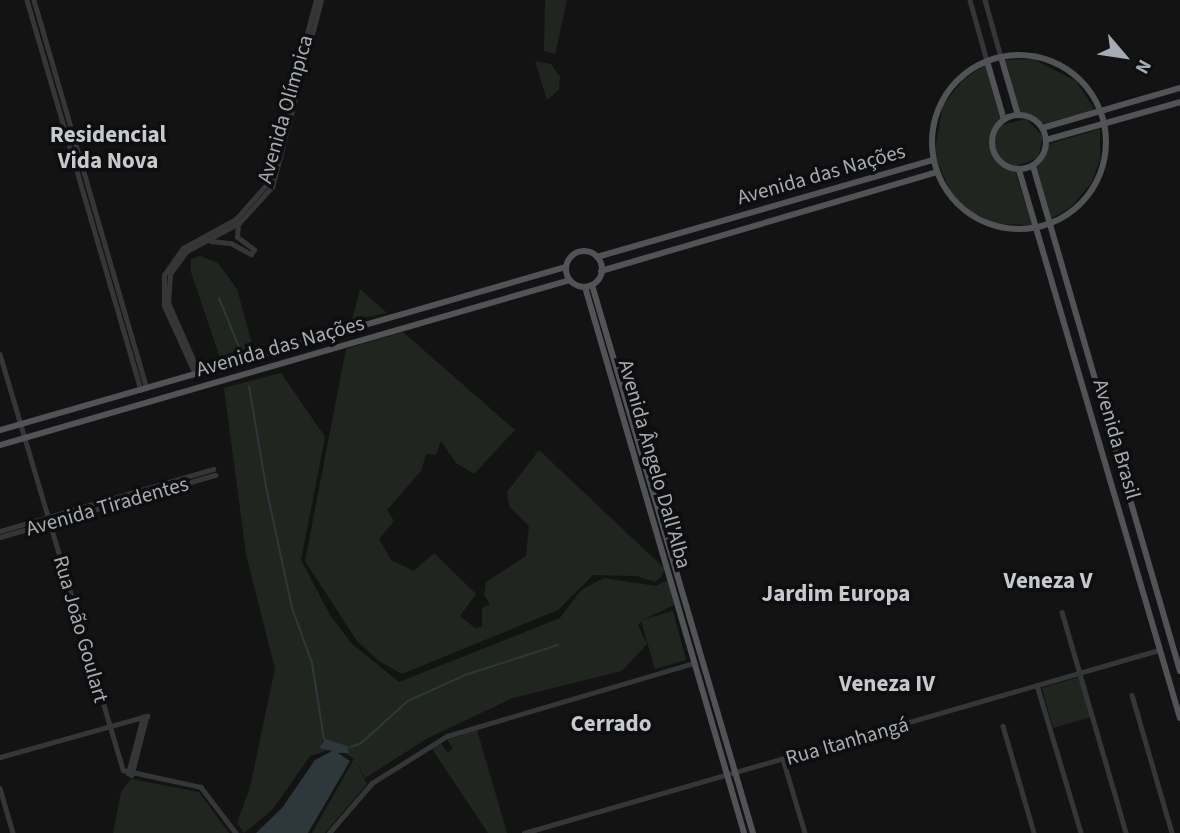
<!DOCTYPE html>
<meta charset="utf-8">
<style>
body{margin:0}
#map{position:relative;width:1180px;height:833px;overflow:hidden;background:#131314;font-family:"Source Sans 3",sans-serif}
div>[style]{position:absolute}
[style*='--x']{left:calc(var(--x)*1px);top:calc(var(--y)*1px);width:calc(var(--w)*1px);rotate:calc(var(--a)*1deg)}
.green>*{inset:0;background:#20261f}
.water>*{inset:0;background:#2e373b}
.stream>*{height:2px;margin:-1px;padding:0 1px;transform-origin:1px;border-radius:1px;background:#2e373b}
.minor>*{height:4.5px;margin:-2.25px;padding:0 2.25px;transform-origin:2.25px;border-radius:2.25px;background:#343638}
.major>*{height:6px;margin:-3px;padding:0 3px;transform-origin:3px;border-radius:3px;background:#515357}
.major>.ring{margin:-3px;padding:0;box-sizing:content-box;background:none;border:6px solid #515357;border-radius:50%}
span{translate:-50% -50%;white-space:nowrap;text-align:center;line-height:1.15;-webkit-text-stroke:7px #0e0e0f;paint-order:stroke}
.street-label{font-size:21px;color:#a6acb3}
.neighbourhood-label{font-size:23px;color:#c6cacf;font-weight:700}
.north{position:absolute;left:1089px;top:21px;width:70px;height:70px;-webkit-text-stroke:5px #0e0e0f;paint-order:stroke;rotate:119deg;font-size:19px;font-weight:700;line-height:28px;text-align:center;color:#a6acb3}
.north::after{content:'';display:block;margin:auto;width:24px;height:32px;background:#a6acb3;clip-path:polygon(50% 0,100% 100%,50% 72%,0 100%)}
</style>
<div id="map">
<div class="green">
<div style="clip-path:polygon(545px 0,567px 0,555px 54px,544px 51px)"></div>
<div style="clip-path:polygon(1033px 59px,1076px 81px,1095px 110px,1041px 124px,1020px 113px,1005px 60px)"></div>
<div style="clip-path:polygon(535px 61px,551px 64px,560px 77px,559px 90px,547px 100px)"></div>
<div style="clip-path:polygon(985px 65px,1002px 125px,1026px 119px,1043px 136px,1038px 158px,1014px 167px,1032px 225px,997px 224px,967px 210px,951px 193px,934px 154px,943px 105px,963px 80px)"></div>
<div style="clip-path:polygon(1100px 129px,1100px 159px,1092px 182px,1072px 206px,1051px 219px,1036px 167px,1049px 144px)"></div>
<div style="clip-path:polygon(200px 256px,218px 263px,237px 289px,254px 351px,220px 358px,191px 272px,191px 259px)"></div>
<div style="clip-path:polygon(360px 289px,387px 313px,352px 320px)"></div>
<div style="clip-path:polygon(403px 332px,515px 430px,474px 474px,456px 463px,441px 441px,436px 455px,426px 454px,421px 471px,387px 510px,394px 521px,379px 539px,391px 560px,414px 571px,434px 553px,476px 594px,460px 616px,475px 628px,482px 627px,482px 608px,490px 604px,484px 595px,486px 582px,526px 556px,529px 526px,509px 506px,507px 492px,539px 450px,665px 569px,661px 577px,655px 582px,637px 576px,593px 575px,558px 610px,402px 674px,379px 661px,357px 641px,305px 561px,346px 349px)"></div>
<div style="clip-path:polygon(281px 373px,325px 437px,301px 560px,330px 615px,352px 644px,399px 682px,560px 618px,581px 590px,604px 578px,656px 586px,668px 580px,674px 605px,642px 620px,673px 611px,686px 660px,655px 669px,641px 621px,638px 625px,647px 644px,622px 671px,513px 698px,428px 738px,365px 778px,356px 762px,367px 784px,325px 833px,312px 833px,354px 759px,342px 751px,349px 752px,348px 746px,324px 739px,319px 748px,332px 749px,310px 756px,273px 809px,244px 833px,237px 823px,250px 787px,275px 669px,246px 554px,224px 388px)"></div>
<div style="clip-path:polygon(1079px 677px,1091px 717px,1053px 728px,1042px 688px)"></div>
<div style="clip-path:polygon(477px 730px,507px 833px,488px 833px,432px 749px,441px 743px,448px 753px,453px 748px,447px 740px)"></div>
<div style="clip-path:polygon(131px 779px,199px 792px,229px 833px,113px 833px,121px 792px)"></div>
</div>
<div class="water">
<div style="clip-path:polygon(325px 739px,348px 746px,349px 753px,338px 753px,350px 761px,308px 833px,256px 833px,282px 808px,315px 760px,332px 751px,319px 748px)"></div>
</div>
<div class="stream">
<div style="--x:219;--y:298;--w:53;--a:67.8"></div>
<div style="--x:249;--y:386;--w:108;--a:80.4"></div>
<div style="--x:267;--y:492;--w:119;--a:77.8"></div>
<div style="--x:292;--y:608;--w:59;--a:70"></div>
<div style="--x:312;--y:663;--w:77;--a:81"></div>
<div style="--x:350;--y:747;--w:10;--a:-17"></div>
<div style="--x:360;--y:744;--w:64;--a:-41.9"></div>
<div style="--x:408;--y:701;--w:63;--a:-24.5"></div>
<div style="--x:465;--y:675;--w:98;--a:-17.9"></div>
</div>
<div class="minor">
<div style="--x:27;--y:0;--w:406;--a:73.7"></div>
<div style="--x:34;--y:0;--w:404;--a:73.8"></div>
<div style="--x:970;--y:0;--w:63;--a:74.4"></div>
<div style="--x:985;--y:0;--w:59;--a:74.3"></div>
<div style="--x:211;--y:241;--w:20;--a:6"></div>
<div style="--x:231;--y:243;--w:23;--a:29"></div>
<div style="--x:251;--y:254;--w:5;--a:-53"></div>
<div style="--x:254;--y:250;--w:21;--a:-143"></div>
<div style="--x:237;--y:237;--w:13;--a:-86"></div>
<div style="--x:0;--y:354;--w:434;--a:73.5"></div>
<div style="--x:123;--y:770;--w:80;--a:12.3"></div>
<div style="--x:201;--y:787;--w:58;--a:52.7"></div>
<div style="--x:199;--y:373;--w:77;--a:-113.9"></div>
<div style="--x:168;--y:303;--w:29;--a:-86"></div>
<div style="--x:170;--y:274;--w:29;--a:-54"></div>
<div style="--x:187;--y:251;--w:59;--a:-28.3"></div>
<div style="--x:239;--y:223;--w:49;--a:-47.5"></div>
<div style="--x:272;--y:187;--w:193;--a:-75.3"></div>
<div style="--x:195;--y:374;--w:75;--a:-114.5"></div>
<div style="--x:164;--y:306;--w:31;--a:-90"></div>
<div style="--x:164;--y:275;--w:33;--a:-55"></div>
<div style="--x:183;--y:248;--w:60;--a:-28.7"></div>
<div style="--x:236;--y:219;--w:47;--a:-48.5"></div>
<div style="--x:267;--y:184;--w:190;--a:-75.1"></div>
<div style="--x:0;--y:531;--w:222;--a:-16.2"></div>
<div style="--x:0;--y:537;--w:224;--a:-16.1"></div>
<div style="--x:1062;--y:612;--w:230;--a:73.8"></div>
<div style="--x:1037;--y:685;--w:154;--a:73.4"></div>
<div style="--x:1132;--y:695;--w:144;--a:73.8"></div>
<div style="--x:1003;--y:726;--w:111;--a:73.8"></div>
<div style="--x:0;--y:757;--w:153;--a:-15.6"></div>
<div style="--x:147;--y:716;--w:61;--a:104.3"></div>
<div style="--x:783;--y:759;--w:77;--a:73.4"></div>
<div style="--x:128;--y:774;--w:59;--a:-75.3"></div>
<div style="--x:0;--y:788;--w:47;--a:73.9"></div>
<div style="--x:329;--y:833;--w:66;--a:-49.3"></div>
<div style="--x:372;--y:783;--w:89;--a:-32.1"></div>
<div style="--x:447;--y:736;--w:258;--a:-16.5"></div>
<div style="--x:524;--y:833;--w:661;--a:-16.08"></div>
</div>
<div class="major">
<div class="ring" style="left:932px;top:55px;width:168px;height:168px"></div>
<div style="--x:1001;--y:57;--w:60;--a:73.7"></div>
<div style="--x:987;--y:61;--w:61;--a:73.9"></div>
<div class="ring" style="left:992px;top:115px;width:48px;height:48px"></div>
<div style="--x:1042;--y:128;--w:144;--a:-16.2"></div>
<div style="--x:1046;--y:140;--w:139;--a:-15.8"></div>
<div style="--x:1033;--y:166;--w:526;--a:73.77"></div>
<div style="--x:1019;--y:170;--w:571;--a:73.63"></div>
<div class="ring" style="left:566px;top:251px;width:30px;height:30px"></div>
<div style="--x:597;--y:257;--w:350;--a:-16.1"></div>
<div style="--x:601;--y:271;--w:350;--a:-16.4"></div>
<div style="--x:592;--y:285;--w:571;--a:73.63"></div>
<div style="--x:585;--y:287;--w:569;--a:73.76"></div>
<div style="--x:0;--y:430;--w:589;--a:-16.07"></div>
<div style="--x:0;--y:445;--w:593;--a:-16.14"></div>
</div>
<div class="street-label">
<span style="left:285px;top:109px;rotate:-74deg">Avenida Olímpica</span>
<span style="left:821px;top:174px;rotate:-16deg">Avenida das Nações</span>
<span style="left:280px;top:346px;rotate:-16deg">Avenida das Nações</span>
<span style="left:1117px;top:439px;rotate:74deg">Avenida Brasil</span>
<span style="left:655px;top:464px;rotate:74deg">Avenida Ângelo Dall'Alba</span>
<span style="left:107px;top:506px;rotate:-16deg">Avenida Tiradentes</span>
<span style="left:81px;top:629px;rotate:74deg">Rua João Goulart</span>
<span style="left:847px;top:741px;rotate:-16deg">Rua Itanhangá</span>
</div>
<div class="neighbourhood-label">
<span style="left:108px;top:148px">Residencial<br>Vida Nova</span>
<span style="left:1048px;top:581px">Veneza V</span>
<span style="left:836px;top:594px">Jardim Europa</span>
<span style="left:887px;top:684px">Veneza IV</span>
<span style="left:611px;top:724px">Cerrado</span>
</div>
<div class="north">N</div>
</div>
